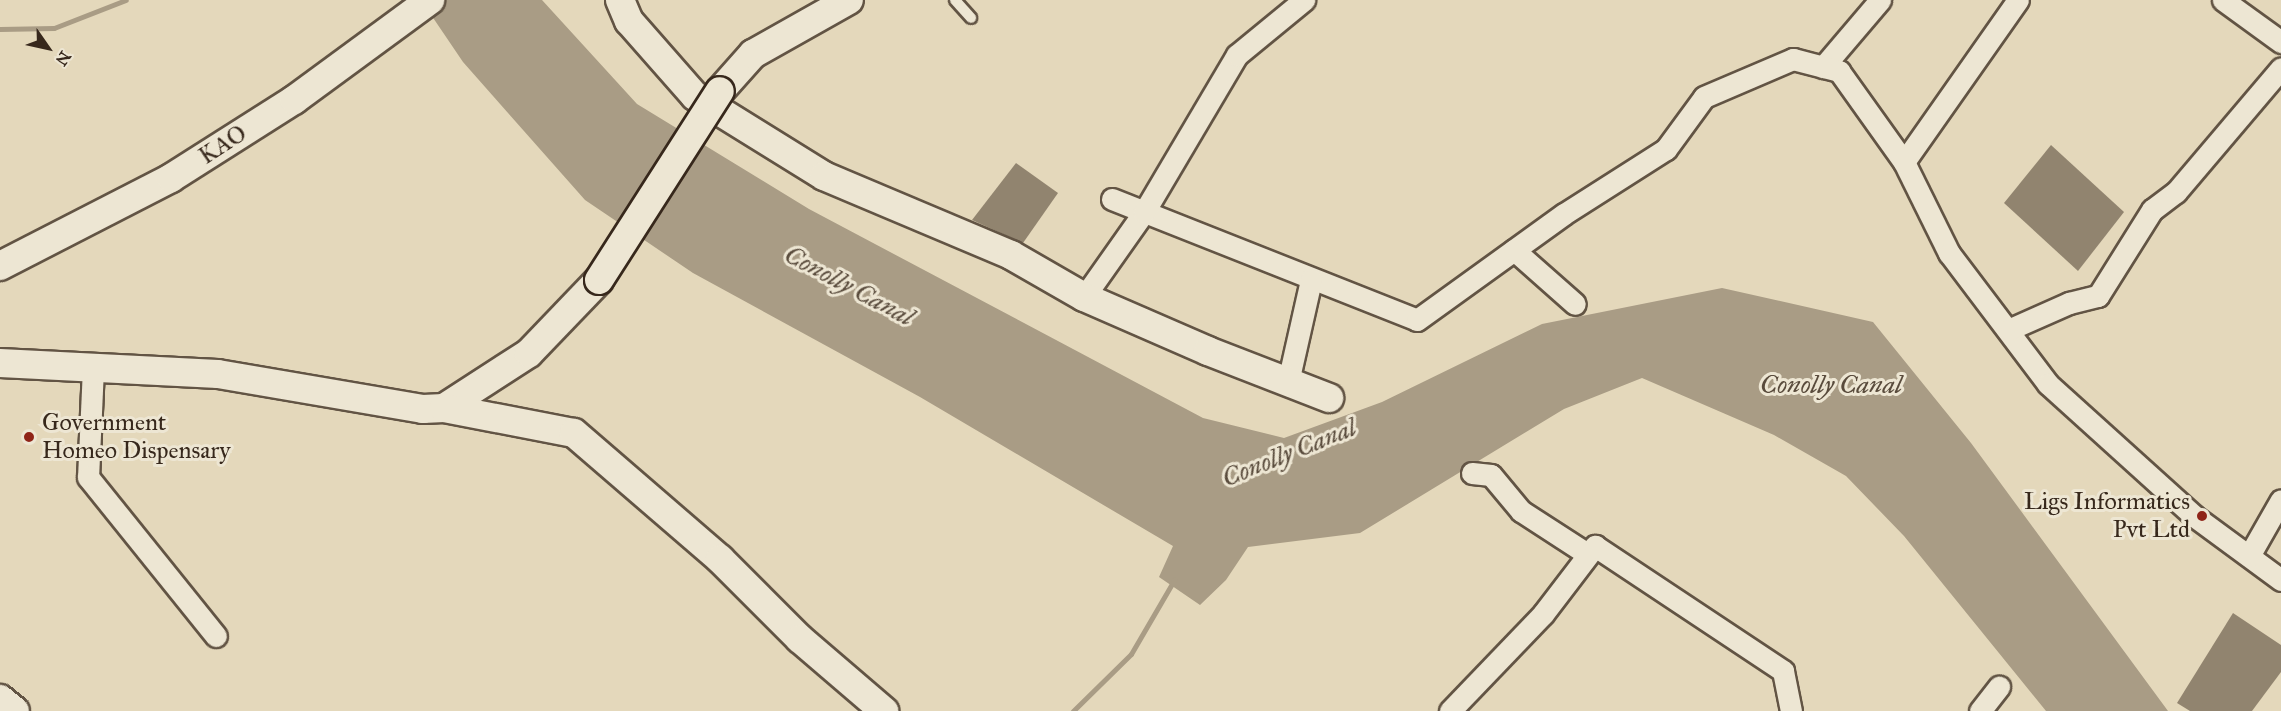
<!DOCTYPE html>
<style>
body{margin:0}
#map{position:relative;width:2281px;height:711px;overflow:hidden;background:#e4d8bb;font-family:"IM FELL Great Primer",serif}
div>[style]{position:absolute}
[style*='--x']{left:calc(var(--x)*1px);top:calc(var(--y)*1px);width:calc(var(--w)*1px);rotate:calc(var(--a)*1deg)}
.water>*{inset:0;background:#a99c85}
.stream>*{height:5px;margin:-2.5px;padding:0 2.5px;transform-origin:2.5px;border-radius:2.5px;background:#a99c85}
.building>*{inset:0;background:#91846f}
.roads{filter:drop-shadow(2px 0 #625444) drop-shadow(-2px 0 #625444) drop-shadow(0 2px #625444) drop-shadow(0 -2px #625444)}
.lane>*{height:10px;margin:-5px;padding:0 5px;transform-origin:5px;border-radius:5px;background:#ede6d3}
.street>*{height:21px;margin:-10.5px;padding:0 10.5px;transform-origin:10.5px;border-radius:10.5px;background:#ede6d3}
.secondary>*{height:28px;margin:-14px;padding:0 14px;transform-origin:14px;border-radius:14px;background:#ede6d3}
.bridges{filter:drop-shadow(2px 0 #37281c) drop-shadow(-2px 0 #37281c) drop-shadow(0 2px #37281c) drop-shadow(0 -2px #37281c)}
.secondary-bridge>*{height:28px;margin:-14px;padding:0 14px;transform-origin:14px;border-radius:14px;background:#ede6d3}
.dots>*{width:16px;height:16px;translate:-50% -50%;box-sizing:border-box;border:3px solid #ede6d3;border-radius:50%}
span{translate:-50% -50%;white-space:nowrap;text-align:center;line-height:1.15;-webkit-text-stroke:6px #ede6d3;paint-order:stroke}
.street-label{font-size:24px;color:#37281c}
.poi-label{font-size:24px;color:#37281c}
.left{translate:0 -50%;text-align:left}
.right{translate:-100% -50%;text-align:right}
.water-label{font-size:26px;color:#594b3c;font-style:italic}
.north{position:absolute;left:18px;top:18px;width:60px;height:60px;-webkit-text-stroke:4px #ede6d3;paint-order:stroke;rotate:124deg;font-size:16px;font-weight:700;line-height:24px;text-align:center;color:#37281c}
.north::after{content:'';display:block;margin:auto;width:21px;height:27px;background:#37281c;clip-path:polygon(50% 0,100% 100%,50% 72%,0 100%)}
</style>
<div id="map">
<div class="water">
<div style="clip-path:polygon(421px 0,542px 0,637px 104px,809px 209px,1203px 418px,1284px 438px,1382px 402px,1542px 324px,1722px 288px,1873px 322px,1971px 443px,2168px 711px,2046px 711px,1904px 536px,1846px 476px,1774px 435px,1642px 378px,1564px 409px,1360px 533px,1248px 547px,1226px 580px,1200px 605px,1159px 577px,1173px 546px,920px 397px,693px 273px,585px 200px,463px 62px)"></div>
</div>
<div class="stream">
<div style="--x:0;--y:29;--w:54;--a:-1.1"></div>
<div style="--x:54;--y:28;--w:77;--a:-21.3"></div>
<div style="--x:1073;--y:711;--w:81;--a:-44.5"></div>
<div style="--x:1131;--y:654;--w:86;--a:-59.8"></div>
</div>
<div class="building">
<div style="clip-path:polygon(2051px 145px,2124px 212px,2078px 271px,2004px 203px)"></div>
<div style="clip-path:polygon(1016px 163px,1058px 193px,1023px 243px,972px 220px)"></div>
<div style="clip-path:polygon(2233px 613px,2281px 645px,2281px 672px,2252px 711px,2190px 711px,2177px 703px)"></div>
</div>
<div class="roads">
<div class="lane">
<div style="--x:955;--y:0;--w:24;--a:48"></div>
</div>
<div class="street">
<div style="--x:2223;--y:0;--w:72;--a:35.9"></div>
<div style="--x:1823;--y:67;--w:88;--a:-49.6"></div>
<div style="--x:1904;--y:162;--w:102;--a:63.7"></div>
<div style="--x:1949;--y:253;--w:164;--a:52.9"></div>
<div style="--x:2048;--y:384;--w:197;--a:42.1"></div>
<div style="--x:2194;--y:516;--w:108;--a:36.3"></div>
<div style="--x:1112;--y:199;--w:328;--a:21.6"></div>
<div style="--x:1417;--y:320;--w:181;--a:-35.8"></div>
<div style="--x:1564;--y:214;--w:121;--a:-32.5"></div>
<div style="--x:1666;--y:149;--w:64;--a:-53.8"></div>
<div style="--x:1704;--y:97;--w:97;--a:-23.1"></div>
<div style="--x:1793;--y:59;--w:48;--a:14.6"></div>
<div style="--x:1839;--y:71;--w:112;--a:54.5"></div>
<div style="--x:1904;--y:162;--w:198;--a:-54.9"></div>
<div style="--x:1514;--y:250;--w:81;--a:41.5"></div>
<div style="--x:1084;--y:297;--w:104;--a:-54.8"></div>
<div style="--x:1144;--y:212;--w:182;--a:-59.4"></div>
<div style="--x:1237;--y:55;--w:87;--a:-39.4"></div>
<div style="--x:2008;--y:330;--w:67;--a:-23.9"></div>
<div style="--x:2069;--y:303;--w:30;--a:-14"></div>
<div style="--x:2098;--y:296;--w:102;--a:-57.9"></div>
<div style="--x:2152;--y:210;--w:30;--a:-37"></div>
<div style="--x:2176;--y:192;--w:162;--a:-49.7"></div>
<div style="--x:93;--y:368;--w:109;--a:92.6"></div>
<div style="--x:88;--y:477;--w:204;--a:51.2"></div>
<div style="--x:1288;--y:382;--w:105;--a:-77.3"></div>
<div style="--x:1472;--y:473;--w:19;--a:6"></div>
<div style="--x:1491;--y:475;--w:47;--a:50.2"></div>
<div style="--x:1521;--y:511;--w:77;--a:32.9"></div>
<div style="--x:2249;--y:556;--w:64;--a:-60.3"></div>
<div style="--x:1450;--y:711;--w:134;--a:-46.2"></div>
<div style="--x:1543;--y:614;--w:86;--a:-52.6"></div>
<div style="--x:1595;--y:546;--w:226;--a:33.6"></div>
<div style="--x:1783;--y:671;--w:41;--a:78.7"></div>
<div style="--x:1980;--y:711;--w:31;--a:-52"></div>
</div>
<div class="secondary">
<div style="--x:620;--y:0;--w:23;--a:67"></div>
<div style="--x:629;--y:21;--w:100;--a:48.7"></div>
<div style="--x:695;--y:96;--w:152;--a:31.8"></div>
<div style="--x:824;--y:176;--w:203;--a:22.9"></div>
<div style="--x:1011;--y:255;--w:84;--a:29.9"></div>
<div style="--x:1084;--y:297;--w:135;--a:23.5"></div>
<div style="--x:1208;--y:351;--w:130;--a:21.2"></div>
<div style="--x:720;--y:91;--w:50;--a:-48.3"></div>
<div style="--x:753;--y:54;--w:110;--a:-29.4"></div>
<div style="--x:0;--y:266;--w:192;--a:-27.2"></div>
<div style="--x:171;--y:178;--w:146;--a:-32.4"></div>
<div style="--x:294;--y:100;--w:169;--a:-36.3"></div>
<div style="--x:0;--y:363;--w:218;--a:2.9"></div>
<div style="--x:218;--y:374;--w:208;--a:9.7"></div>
<div style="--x:423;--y:409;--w:21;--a:-3"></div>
<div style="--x:444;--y:408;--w:101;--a:-32.9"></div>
<div style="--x:529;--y:353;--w:101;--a:-46.2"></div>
<div style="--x:444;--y:408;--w:132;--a:10.9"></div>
<div style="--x:574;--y:433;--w:193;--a:40.8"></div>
<div style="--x:720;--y:559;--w:113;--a:45"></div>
<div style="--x:800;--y:639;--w:111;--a:40.6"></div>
<div style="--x:0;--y:699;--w:19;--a:39"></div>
</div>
</div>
<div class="bridges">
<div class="secondary-bridge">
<div style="--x:599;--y:280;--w:224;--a:-57.4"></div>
</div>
</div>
<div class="dots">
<div style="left:29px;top:437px;background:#8f2418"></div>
<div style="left:2202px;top:516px;background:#8f2418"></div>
</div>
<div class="street-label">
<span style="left:223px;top:145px;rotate:-33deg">KAO</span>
</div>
<div class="poi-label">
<span class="left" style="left:42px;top:437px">Government<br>Homeo Dispensary</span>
<span class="right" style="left:2190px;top:516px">Ligs Informatics<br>Pvt Ltd</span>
</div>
<div class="water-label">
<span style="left:849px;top:286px;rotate:28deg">Conolly Canal</span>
<span style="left:1831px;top:385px">Conolly Canal</span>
<span style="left:1289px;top:453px;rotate:-22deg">Conolly Canal</span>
</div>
<div class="north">N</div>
</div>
